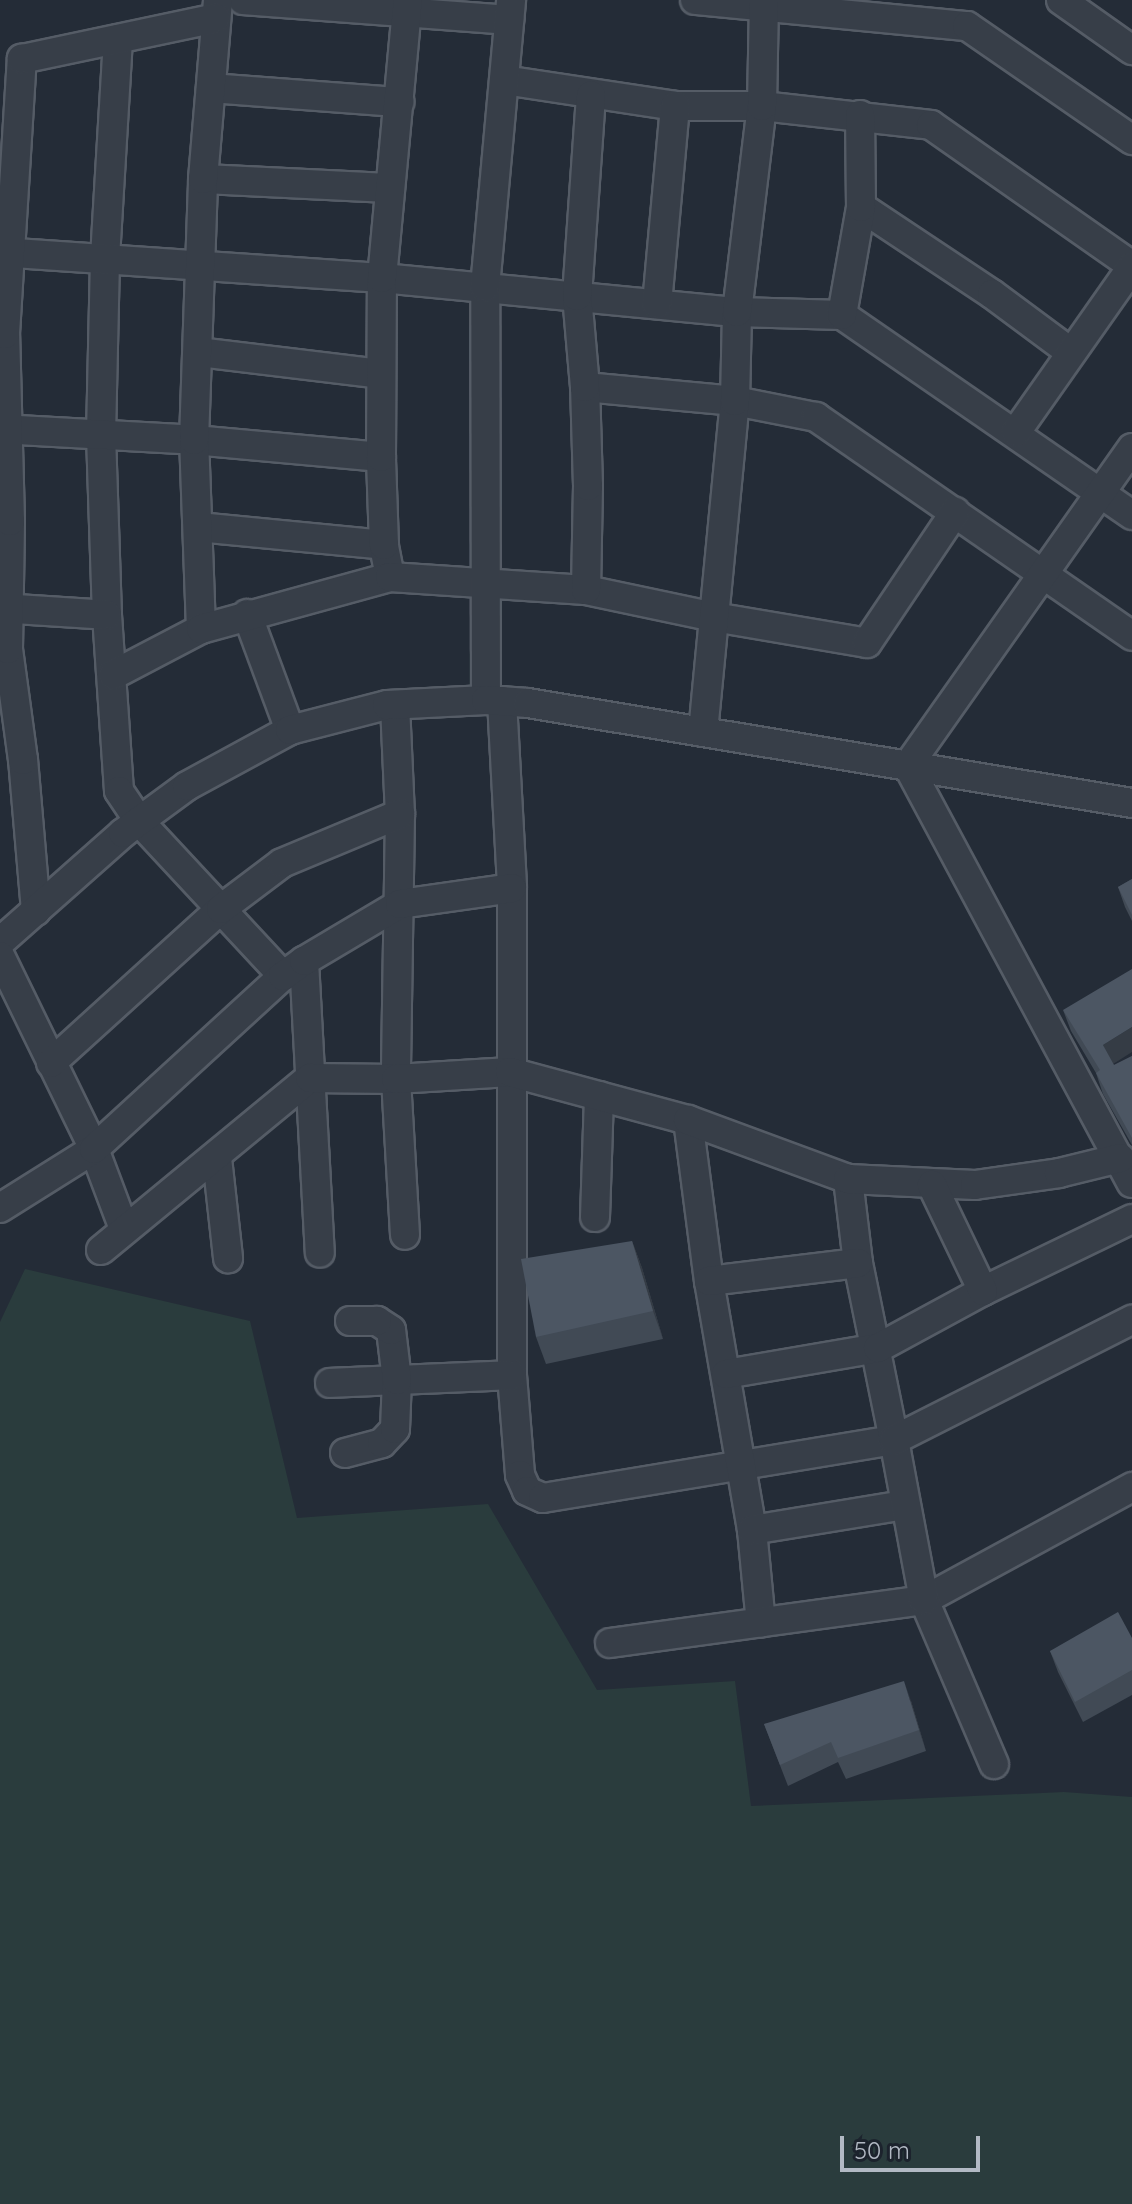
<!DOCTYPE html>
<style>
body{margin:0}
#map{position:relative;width:1132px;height:2204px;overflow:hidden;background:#242c37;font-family:Quicksand,sans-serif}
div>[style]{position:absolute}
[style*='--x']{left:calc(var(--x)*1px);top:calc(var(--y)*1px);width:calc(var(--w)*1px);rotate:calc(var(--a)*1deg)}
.green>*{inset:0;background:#2a3c3d}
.roads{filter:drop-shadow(2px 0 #555c66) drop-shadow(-2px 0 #555c66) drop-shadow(0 2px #555c66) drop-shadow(0 -2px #555c66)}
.minor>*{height:28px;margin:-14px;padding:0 14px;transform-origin:14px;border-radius:14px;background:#373e48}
.wall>*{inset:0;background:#414a55}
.shaded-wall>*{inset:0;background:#353c45}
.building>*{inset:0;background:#4c5663}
span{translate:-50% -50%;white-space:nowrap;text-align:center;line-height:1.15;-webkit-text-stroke:6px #1c232d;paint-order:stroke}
.scale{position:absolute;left:840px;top:2136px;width:140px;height:36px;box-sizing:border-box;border:4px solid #b2b9c4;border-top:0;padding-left:10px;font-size:24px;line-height:28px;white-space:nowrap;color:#b2b9c4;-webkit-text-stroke:6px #1c232d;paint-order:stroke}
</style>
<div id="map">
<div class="green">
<div style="clip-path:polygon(25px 1269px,250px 1321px,297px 1518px,488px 1504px,597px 1690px,735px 1681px,751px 1806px,1064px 1792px,1132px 1797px,1132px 2204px,0 2204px,0 1322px)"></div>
</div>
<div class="roads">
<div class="minor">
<div style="--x:243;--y:0;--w:267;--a:4.3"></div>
<div style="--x:695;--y:0;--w:273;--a:5.5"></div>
<div style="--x:967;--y:26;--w:201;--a:34.6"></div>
<div style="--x:1061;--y:0;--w:87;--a:35.2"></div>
<div style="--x:118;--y:39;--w:220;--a:93.4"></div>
<div style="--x:105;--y:259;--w:176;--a:91.3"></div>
<div style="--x:101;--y:435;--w:180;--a:88.1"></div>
<div style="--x:107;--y:615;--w:176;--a:86.1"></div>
<div style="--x:119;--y:791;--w:36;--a:56"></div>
<div style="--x:139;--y:821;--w:212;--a:47.1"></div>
<div style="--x:504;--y:80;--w:173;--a:8.6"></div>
<div style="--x:675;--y:106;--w:87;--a:0"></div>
<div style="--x:762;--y:106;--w:170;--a:6.4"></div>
<div style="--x:931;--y:125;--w:246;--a:35"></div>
<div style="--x:211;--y:88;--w:189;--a:4.3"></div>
<div style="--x:203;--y:179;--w:187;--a:2.8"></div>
<div style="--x:861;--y:207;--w:157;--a:33.6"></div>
<div style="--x:992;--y:294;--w:97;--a:36.6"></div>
<div style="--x:0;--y:252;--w:383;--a:3.9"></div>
<div style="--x:382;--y:278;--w:357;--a:5.5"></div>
<div style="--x:737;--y:312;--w:105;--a:1.6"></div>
<div style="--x:842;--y:315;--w:352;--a:34.6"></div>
<div style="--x:657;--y:304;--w:199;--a:-84.8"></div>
<div style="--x:842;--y:315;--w:110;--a:-80"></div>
<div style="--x:861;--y:207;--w:92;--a:-90.6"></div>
<div style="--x:199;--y:352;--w:183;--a:6.9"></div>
<div style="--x:585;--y:387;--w:151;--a:5.3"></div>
<div style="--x:735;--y:401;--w:83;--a:11.2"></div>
<div style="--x:816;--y:417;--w:384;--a:34.7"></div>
<div style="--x:0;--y:429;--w:194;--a:3.2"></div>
<div style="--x:194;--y:440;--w:188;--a:5.2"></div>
<div style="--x:1016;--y:432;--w:202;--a:-54.9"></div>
<div style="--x:1132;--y:448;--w:389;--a:125.2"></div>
<div style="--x:908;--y:766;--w:473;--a:61.8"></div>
<div style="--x:198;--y:527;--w:187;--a:5.5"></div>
<div style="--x:390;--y:577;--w:33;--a:-101"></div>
<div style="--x:384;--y:545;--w:88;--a:-92"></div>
<div style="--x:381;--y:457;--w:179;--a:-89.7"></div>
<div style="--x:382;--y:278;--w:279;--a:-84.7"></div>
<div style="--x:586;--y:590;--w:131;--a:11.9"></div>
<div style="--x:714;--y:617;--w:155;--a:9.6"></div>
<div style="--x:867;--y:643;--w:158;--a:-56.1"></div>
<div style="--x:0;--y:608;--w:107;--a:3.7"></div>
<div style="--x:247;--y:614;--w:124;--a:69.7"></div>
<div style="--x:201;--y:629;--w:189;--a:-92.1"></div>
<div style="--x:194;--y:440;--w:261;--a:-88"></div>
<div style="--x:203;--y:179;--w:179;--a:-85.2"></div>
<div style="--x:113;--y:675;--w:99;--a:-27.6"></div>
<div style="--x:201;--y:629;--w:196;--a:-15.4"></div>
<div style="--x:390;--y:577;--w:196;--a:3.8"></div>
<div style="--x:586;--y:590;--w:104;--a:-88.9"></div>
<div style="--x:588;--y:486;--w:99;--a:-91.7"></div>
<div style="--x:585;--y:387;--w:91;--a:-95"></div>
<div style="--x:577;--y:296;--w:201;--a:-86"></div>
<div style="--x:486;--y:700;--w:413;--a:-90.1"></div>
<div style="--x:485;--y:287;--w:288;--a:-84.8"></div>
<div style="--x:502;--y:701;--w:187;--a:86.9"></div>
<div style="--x:512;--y:888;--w:487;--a:90"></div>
<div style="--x:512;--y:1375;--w:100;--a:85.4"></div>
<div style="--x:520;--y:1475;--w:17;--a:66"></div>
<div style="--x:527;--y:1491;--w:17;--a:24"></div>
<div style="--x:543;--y:1498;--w:356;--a:-9.4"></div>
<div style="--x:894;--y:1440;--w:181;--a:-101.5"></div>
<div style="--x:858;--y:1263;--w:85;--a:-96.8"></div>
<div style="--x:395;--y:705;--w:109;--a:87.4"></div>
<div style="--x:400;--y:814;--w:265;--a:90.9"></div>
<div style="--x:396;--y:1079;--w:156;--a:86.7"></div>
<div style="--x:703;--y:732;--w:333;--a:-84.5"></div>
<div style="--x:735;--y:401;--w:89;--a:-88.7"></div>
<div style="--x:737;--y:312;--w:208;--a:-83.1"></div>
<div style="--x:762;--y:106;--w:106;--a:-88.9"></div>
<div style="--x:36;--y:911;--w:152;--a:-94.9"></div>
<div style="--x:23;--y:760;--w:112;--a:-97.7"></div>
<div style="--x:8;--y:649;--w:128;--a:-89.1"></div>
<div style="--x:10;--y:521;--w:187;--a:-91.5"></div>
<div style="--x:5;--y:334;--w:276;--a:-86.5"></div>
<div style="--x:22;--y:59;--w:198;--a:-11.9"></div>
<div style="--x:0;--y:942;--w:164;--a:-41.5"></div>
<div style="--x:123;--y:833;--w:79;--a:-36.3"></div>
<div style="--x:187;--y:786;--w:117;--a:-28.5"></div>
<div style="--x:290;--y:730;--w:100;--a:-14.5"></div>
<div style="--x:387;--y:705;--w:99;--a:-2.9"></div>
<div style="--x:486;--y:700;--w:42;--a:4.1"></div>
<div style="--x:528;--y:703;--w:612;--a:9.4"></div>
<div style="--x:0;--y:956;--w:215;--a:64"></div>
<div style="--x:94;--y:1149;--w:85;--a:69.4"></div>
<div style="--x:304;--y:961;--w:292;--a:86.9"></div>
<div style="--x:51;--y:1063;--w:229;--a:-42.2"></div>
<div style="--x:221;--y:909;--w:76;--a:-37"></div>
<div style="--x:282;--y:863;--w:128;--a:-22.6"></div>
<div style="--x:688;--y:1120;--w:162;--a:82.6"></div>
<div style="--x:709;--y:1281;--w:253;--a:80.2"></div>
<div style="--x:752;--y:1530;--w:93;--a:84.5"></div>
<div style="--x:217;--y:1158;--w:101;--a:83.7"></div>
<div style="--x:0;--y:1208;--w:111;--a:-32.1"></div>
<div style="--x:94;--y:1149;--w:256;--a:-42.5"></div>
<div style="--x:283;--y:976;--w:26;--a:-36"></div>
<div style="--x:304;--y:961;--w:112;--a:-30.7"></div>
<div style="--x:400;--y:904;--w:113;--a:-8.1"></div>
<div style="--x:595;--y:1217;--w:121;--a:-88.1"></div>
<div style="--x:101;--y:1250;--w:271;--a:-39.5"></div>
<div style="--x:310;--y:1078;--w:86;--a:0.7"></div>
<div style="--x:396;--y:1079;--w:114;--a:-3.5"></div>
<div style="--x:510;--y:1072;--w:184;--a:15.1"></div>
<div style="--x:688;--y:1120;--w:171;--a:20.2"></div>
<div style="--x:848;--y:1179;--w:127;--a:2.7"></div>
<div style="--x:975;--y:1185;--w:85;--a:-8.1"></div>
<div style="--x:1059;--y:1173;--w:63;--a:-13.8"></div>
<div style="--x:709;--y:1281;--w:150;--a:-6.9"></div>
<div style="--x:983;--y:1291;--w:165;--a:-25.8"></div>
<div style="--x:726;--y:1374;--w:154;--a:-9.7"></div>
<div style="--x:878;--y:1348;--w:119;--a:-28.5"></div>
<div style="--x:983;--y:1291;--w:118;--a:-115.7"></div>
<div style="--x:330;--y:1383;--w:182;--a:-2.5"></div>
<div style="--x:345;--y:1453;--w:38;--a:-15"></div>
<div style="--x:382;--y:1443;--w:19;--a:-47"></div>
<div style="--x:395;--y:1429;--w:49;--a:-87.7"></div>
<div style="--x:397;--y:1380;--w:50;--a:-96.8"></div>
<div style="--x:391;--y:1330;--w:17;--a:-147"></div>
<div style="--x:377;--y:1321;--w:27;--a:180"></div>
<div style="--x:752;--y:1530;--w:155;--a:-9.3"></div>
<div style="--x:610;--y:1643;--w:317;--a:-7.8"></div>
<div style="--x:924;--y:1600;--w:237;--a:-28.5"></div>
<div style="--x:994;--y:1764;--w:178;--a:-113.1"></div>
<div style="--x:924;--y:1600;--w:163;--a:-100.6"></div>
<div style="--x:894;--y:1440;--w:267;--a:-26.8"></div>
</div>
</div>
<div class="wall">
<div style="clip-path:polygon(1132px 879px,1132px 921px,1125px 907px,1118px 887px)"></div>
<div style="clip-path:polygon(1063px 1010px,1114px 1065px,1132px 1056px,1132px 1145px,1103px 1094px,1096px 1073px,1071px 1031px)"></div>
<div style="clip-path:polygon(632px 1241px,642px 1268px,663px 1339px,546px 1364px,536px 1337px)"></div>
<div style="clip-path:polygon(1132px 1638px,1132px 1695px,1083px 1722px,1058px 1672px,1050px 1651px)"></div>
<div style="clip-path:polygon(911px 1701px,926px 1751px,846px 1779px,838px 1762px,788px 1786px,764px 1724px)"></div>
</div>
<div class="shaded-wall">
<div style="clip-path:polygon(1132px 1027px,1132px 1052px,1110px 1066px,1103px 1045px)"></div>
<div style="clip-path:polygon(632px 1241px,642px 1268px,663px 1339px,653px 1311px)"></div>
<div style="clip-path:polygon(904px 1681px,911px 1701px,926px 1751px,919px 1730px)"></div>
</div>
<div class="building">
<div style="clip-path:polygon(1132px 879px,1132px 915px,1118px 887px)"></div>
<div style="clip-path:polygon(1132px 969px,1132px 1027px,1103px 1045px,1114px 1065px,1132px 1056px,1132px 1138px,1096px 1073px,1100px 1070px,1063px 1010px)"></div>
<div style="clip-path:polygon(632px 1241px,653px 1311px,536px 1337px,521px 1259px)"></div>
<div style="clip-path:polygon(1118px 1612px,1132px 1638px,1132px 1670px,1075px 1702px,1050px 1651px)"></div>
<div style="clip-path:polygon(904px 1681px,919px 1730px,838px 1758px,831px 1742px,780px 1765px,764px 1724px)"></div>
</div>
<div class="scale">50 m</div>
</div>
